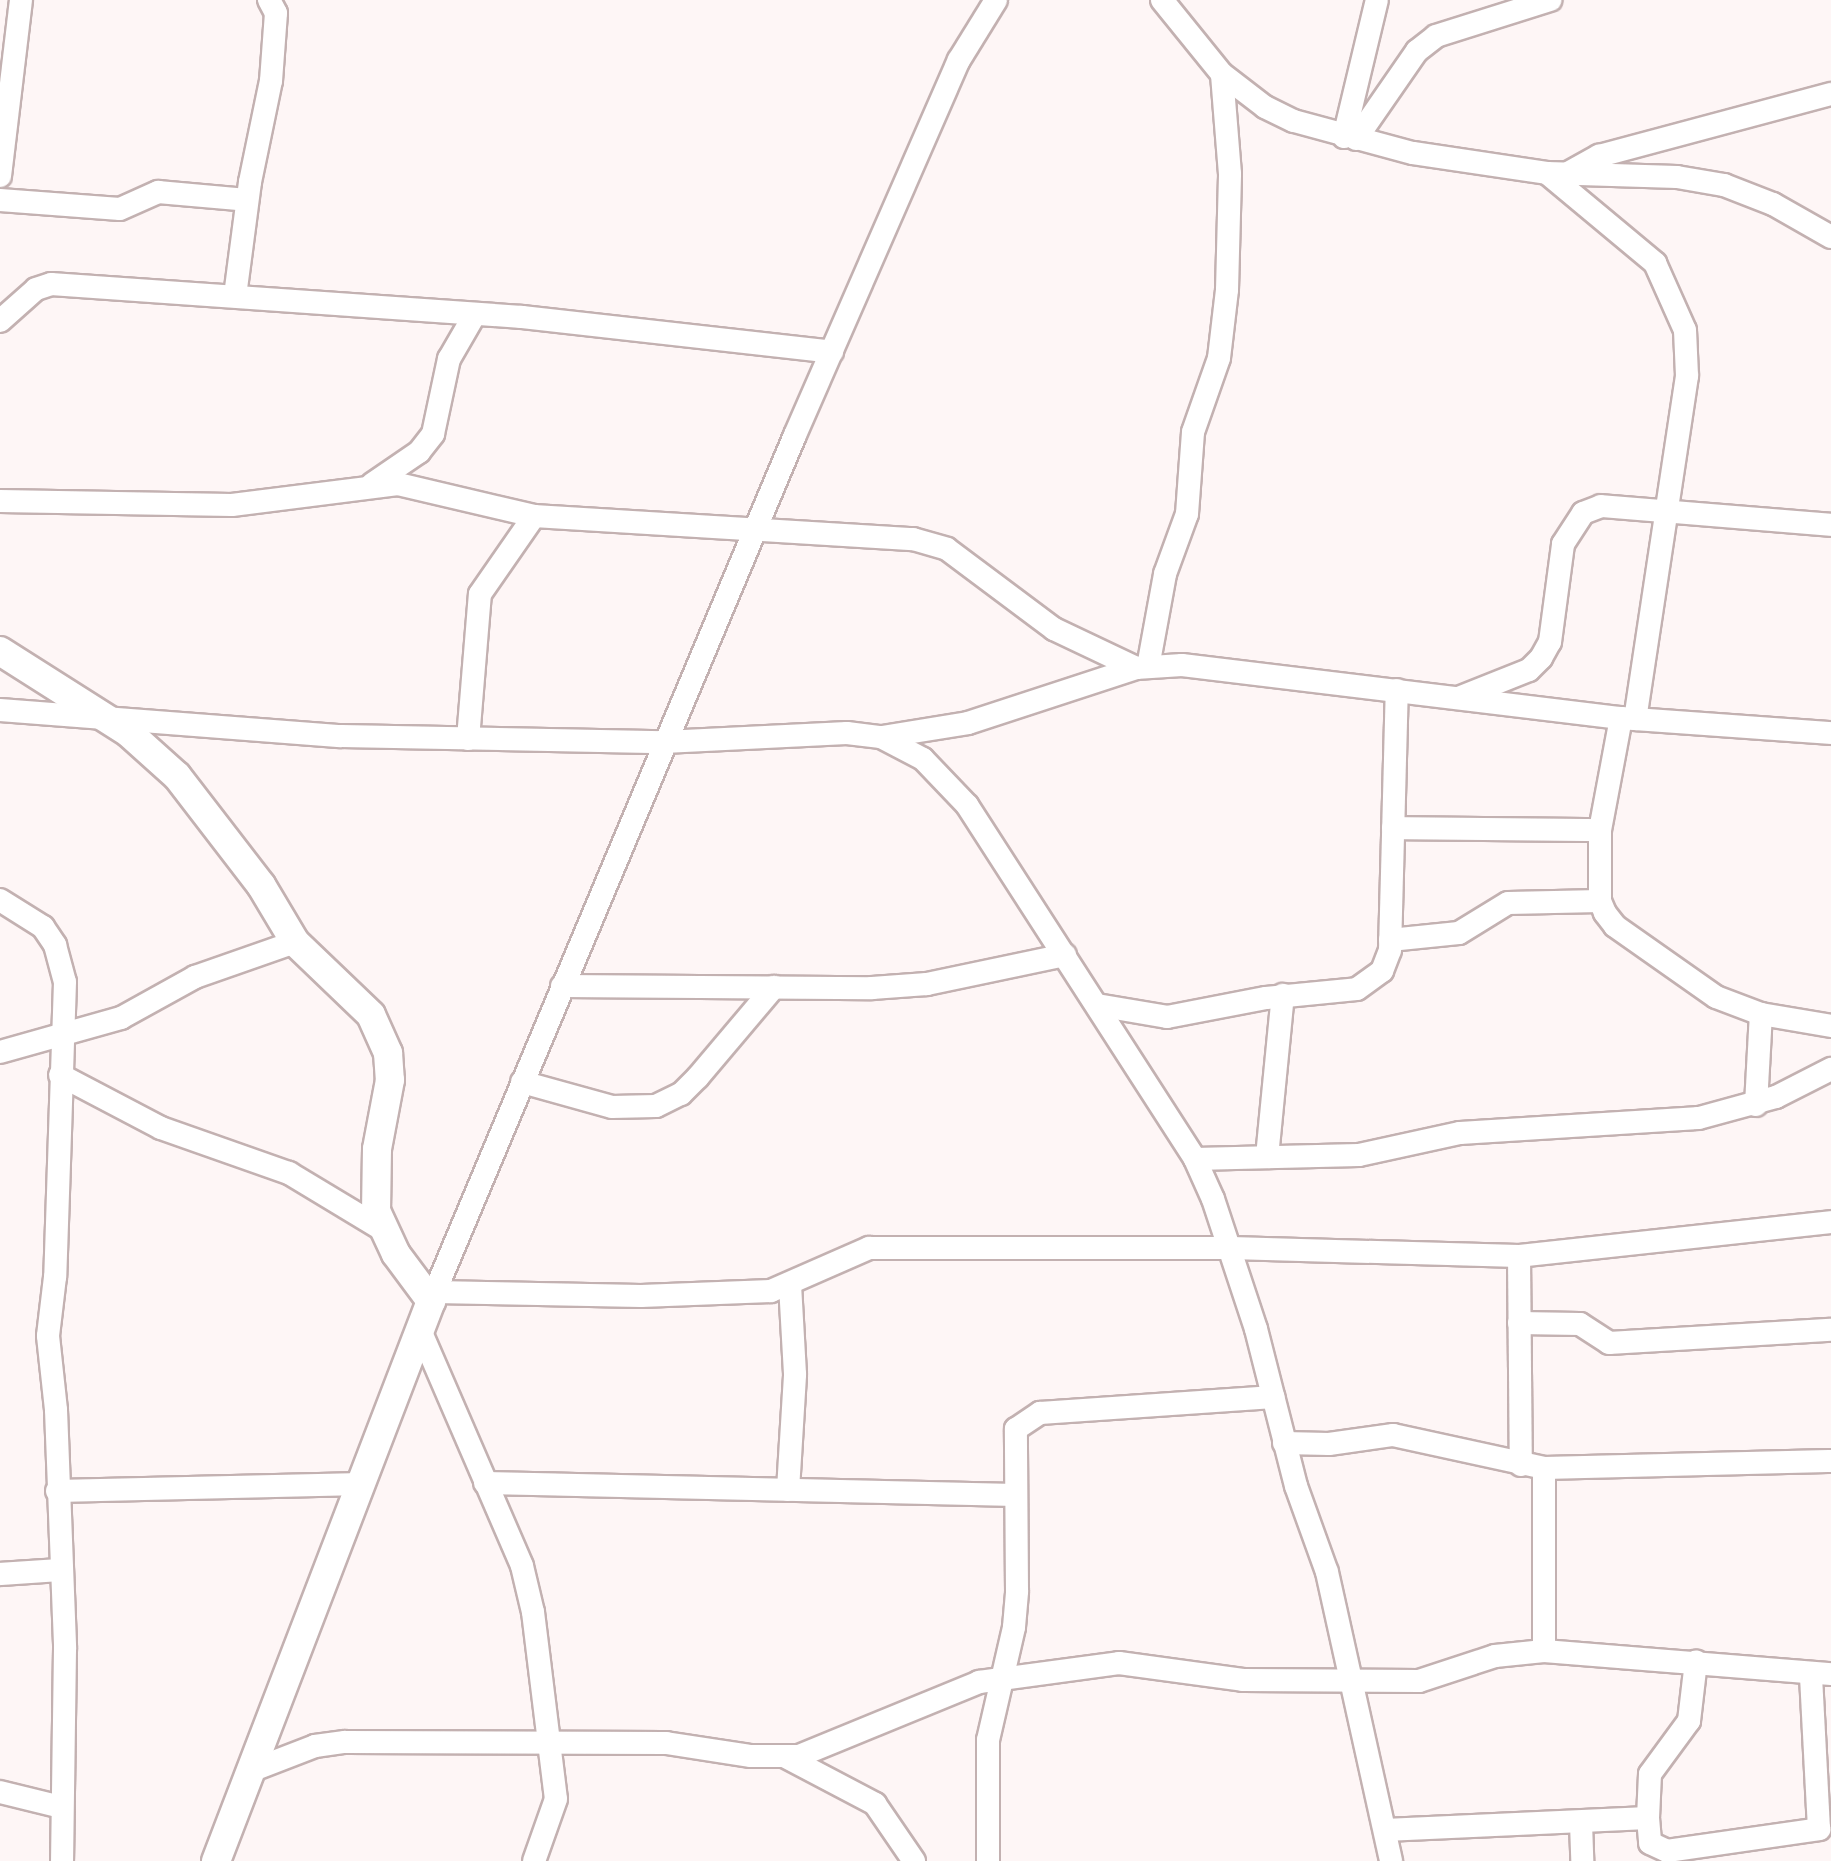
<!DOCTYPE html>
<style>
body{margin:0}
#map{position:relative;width:1831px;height:1861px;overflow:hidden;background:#fef6f6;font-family:"Fira Sans Condensed",sans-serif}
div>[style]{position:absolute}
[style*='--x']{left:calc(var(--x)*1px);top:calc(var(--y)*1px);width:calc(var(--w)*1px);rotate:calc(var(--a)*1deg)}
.roads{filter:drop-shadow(2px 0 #c3b1b1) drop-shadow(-2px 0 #c3b1b1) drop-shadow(0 2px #c3b1b1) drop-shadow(0 -2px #c3b1b1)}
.minor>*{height:22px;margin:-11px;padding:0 11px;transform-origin:11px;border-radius:11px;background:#fff}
.tertiary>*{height:28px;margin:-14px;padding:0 14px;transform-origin:14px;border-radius:14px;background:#fff}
span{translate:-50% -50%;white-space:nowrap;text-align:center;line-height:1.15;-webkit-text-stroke:8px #fff;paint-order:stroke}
</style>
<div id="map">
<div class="roads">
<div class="minor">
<div style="--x:1162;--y:0;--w:95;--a:51"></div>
<div style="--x:1222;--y:74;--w:54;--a:37.5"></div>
<div style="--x:1265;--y:107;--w:32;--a:26"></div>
<div style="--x:1294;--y:121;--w:123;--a:15.1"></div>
<div style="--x:1413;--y:153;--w:135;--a:8.5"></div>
<div style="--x:1547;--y:173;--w:130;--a:1.8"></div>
<div style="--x:1677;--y:177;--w:48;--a:9.7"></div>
<div style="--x:1724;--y:185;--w:53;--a:21.2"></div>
<div style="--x:1773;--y:204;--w:67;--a:29.6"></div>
<div style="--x:1344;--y:137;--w:141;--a:-76.5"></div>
<div style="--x:1356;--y:139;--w:107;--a:-55.3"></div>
<div style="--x:1417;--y:51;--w:24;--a:-38"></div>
<div style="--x:1436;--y:36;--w:120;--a:-17.5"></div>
<div style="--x:1547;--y:173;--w:141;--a:39.8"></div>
<div style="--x:1655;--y:263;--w:73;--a:65.9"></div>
<div style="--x:1685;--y:330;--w:46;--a:87.5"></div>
<div style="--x:1687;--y:376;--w:347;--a:98.6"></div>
<div style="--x:1566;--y:174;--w:38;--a:-29"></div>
<div style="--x:1599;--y:156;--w:240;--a:-15"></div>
<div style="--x:0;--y:176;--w:177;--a:-83.2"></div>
<div style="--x:0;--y:200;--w:120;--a:4.3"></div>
<div style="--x:120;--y:209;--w:42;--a:-24.1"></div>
<div style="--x:158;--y:192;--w:89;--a:5.1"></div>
<div style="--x:235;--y:296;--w:115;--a:-82.5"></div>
<div style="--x:250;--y:182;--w:103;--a:-78.3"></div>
<div style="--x:271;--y:81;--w:68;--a:-85.8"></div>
<div style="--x:276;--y:13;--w:15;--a:-118"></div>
<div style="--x:0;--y:321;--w:48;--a:-41.6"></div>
<div style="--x:36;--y:289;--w:16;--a:-18"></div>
<div style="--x:51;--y:284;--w:472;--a:4"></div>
<div style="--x:522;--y:317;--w:312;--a:6.4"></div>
<div style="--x:372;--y:484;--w:57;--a:-34.2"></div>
<div style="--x:419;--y:452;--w:23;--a:-52"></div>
<div style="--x:433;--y:434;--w:77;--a:-78"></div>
<div style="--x:449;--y:359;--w:52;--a:-60"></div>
<div style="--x:0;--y:501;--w:232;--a:1"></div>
<div style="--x:232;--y:505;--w:167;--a:-7.2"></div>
<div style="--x:398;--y:484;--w:140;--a:13.2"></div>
<div style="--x:534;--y:516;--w:380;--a:3.5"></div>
<div style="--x:913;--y:539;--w:35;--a:16"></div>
<div style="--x:947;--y:549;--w:134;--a:36.8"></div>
<div style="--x:1054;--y:629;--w:91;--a:25.4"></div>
<div style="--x:1148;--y:667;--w:95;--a:-79.6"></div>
<div style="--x:1165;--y:574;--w:64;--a:-69.9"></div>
<div style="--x:1187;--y:514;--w:82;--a:-85.8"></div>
<div style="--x:1193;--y:432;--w:78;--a:-70.6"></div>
<div style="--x:1219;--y:358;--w:68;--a:-83.3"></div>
<div style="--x:1227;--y:290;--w:116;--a:-88.5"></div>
<div style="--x:1230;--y:174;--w:100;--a:-94.6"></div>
<div style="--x:1461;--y:697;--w:73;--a:-21.7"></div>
<div style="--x:1529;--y:670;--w:17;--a:-45"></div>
<div style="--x:1541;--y:658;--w:18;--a:-61"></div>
<div style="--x:1550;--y:642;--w:99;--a:-82.4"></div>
<div style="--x:1563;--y:544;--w:37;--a:-57"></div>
<div style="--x:1583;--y:513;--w:19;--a:-21"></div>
<div style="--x:1601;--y:506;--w:231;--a:4.7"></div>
<div style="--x:0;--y:710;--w:342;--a:4.4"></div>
<div style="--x:341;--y:736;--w:323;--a:1.1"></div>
<div style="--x:664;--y:742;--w:183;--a:-2.8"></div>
<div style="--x:847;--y:733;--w:34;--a:7"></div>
<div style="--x:881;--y:737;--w:47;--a:27.6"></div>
<div style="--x:923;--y:759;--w:64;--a:46.3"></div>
<div style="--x:967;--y:805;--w:421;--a:57.2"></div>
<div style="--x:1195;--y:1159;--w:44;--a:65.8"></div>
<div style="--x:1213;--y:1199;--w:137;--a:71.7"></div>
<div style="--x:1256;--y:1329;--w:162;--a:75.7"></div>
<div style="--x:1296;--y:1486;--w:91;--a:70.2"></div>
<div style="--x:1327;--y:1572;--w:296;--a:77.5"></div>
<div style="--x:1621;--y:718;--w:114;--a:100.6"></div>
<div style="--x:1600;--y:830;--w:71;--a:90"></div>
<div style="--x:1600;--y:901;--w:13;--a:67"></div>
<div style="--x:1605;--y:913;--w:16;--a:52"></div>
<div style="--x:1615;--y:926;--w:123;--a:35.1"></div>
<div style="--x:1716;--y:997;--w:48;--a:20.7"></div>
<div style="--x:1761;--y:1014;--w:71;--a:9.7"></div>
<div style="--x:882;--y:737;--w:87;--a:-9.2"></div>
<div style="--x:968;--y:723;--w:177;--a:-18.1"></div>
<div style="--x:1136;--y:668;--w:46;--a:-3.7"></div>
<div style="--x:1182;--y:665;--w:442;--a:6.9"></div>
<div style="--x:1621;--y:718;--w:211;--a:4.1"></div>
<div style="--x:468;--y:739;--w:145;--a:-85.3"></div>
<div style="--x:480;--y:594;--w:95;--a:-55.3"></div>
<div style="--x:1393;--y:828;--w:207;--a:0.6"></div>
<div style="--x:0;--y:900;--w:51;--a:32.1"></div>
<div style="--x:43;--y:927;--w:22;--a:56"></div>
<div style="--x:55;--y:945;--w:38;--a:75"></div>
<div style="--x:65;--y:982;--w:295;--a:91.9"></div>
<div style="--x:55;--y:1277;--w:59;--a:96.8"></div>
<div style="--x:48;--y:1336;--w:74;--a:83.8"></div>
<div style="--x:56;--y:1410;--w:239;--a:87.8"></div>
<div style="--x:65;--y:1649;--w:212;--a:90.8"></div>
<div style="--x:1390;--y:940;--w:69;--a:-5.8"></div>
<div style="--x:1459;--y:933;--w:57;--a:-31.5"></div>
<div style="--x:1508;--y:903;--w:92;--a:-1.2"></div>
<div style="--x:562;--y:986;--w:310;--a:0.4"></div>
<div style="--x:872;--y:988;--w:55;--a:-4.2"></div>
<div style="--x:927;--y:984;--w:141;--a:-11.9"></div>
<div style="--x:1097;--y:1005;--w:71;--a:9.7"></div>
<div style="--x:1167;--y:1017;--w:101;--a:-10.9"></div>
<div style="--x:1266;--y:998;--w:91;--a:-5.6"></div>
<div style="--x:1357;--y:989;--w:31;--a:-36"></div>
<div style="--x:1382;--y:971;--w:22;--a:-69"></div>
<div style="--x:1390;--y:950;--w:260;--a:-88.5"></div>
<div style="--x:0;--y:1052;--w:126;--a:-15.7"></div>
<div style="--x:121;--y:1018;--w:85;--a:-29"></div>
<div style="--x:195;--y:977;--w:106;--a:-19.3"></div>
<div style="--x:60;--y:1075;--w:114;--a:27.7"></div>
<div style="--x:161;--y:1128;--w:136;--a:19.4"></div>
<div style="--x:289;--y:1173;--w:109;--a:31.1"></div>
<div style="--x:522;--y:1082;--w:93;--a:15.5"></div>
<div style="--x:612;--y:1107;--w:44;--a:-1.3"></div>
<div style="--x:656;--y:1106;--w:28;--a:-26"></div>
<div style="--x:681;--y:1094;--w:24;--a:-45"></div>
<div style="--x:698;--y:1077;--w:118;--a:-49.8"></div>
<div style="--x:1756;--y:1105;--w:91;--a:-86.9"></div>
<div style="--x:1267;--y:1157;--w:163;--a:-84.4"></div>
<div style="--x:1195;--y:1159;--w:164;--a:-1.4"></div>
<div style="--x:1359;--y:1155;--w:103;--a:-12.3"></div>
<div style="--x:1460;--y:1133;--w:239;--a:-3.6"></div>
<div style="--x:1699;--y:1118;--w:80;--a:-15.3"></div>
<div style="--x:1776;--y:1097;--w:62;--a:-27"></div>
<div style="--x:1519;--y:1256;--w:209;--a:89.5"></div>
<div style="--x:435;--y:1292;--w:206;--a:1.1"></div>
<div style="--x:641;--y:1296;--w:130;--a:-2.2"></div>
<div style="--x:771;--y:1291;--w:107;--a:-23.7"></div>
<div style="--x:869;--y:1248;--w:362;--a:0"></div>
<div style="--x:1231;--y:1248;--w:288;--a:1.6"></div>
<div style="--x:1519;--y:1256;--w:314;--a:-6.2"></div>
<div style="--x:431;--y:1301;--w:939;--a:-67.2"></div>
<div style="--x:795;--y:435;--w:409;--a:-66.4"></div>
<div style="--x:959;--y:60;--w:70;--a:-58.3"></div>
<div style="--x:1519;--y:1323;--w:61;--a:0.9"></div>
<div style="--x:1580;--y:1324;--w:35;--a:33"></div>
<div style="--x:1609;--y:1343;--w:222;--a:-3.4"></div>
<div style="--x:420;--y:1330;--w:257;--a:66.6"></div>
<div style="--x:522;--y:1566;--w:47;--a:76.6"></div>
<div style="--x:533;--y:1612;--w:188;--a:83"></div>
<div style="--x:556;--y:1799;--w:66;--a:109.5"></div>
<div style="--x:1284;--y:1443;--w:45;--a:1.3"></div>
<div style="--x:1329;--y:1444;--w:65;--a:-8"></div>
<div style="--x:1393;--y:1435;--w:155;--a:12.3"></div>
<div style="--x:1544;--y:1468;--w:287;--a:-1.4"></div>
<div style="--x:485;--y:1483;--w:531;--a:1.29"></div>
<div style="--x:788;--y:1490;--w:116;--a:-86.5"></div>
<div style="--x:795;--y:1374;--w:89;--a:-93.2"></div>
<div style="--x:57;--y:1491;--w:305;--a:-1.3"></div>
<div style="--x:0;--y:1574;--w:60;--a:-3.8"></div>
<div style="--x:1544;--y:1651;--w:183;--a:-90"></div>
<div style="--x:786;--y:1757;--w:101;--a:27.8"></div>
<div style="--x:875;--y:1804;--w:69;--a:55.6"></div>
<div style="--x:253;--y:1770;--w:66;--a:-21.2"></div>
<div style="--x:315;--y:1746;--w:30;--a:-8"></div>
<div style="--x:345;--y:1742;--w:321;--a:0.2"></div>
<div style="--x:666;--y:1743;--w:86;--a:8.7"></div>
<div style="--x:751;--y:1756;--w:48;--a:0"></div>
<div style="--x:799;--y:1756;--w:195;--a:-22.3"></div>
<div style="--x:979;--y:1682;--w:141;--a:-7.7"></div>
<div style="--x:1119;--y:1663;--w:125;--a:7.8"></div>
<div style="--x:1243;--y:1680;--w:176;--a:0.3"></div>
<div style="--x:1419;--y:1681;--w:80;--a:-18.2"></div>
<div style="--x:1495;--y:1656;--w:49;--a:-5.8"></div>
<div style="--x:1544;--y:1651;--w:288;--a:4.6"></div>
<div style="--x:0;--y:1792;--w:63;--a:13.8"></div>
<div style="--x:1648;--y:1818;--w:25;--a:85"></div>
<div style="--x:1650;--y:1843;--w:19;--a:25"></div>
<div style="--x:1667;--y:1851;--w:154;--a:-8.2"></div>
<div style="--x:1819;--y:1829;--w:155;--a:-93"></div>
<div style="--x:1581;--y:1823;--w:38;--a:88"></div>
<div style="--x:1385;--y:1830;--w:263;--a:-2.6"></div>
<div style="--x:1648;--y:1818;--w:44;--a:-87.4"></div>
<div style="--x:1650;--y:1774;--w:66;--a:-53.7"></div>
<div style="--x:1689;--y:1721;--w:60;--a:-83.3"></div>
<div style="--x:988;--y:1861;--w:121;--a:-90"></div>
<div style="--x:988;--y:1740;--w:116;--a:-77"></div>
<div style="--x:1014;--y:1627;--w:36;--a:-85"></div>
<div style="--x:1017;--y:1591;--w:162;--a:-90.4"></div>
<div style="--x:1016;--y:1429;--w:29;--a:-34"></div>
<div style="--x:1040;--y:1413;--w:234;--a:-3.9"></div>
</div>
<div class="tertiary">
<div style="--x:0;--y:651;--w:153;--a:32.4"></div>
<div style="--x:129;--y:733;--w:64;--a:41.9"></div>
<div style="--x:177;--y:776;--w:138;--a:52.4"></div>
<div style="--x:261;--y:885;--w:66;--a:59.2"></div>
<div style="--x:295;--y:942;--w:105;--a:43.8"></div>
<div style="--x:371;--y:1015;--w:42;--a:65.9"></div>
<div style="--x:388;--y:1053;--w:27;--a:86"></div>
<div style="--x:390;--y:1080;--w:70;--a:100.7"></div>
<div style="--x:377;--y:1149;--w:62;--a:90.9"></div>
<div style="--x:376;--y:1211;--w:47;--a:65.1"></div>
<div style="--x:396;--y:1254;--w:59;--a:53.3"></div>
<div style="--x:431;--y:1301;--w:600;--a:111"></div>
</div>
</div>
</div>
